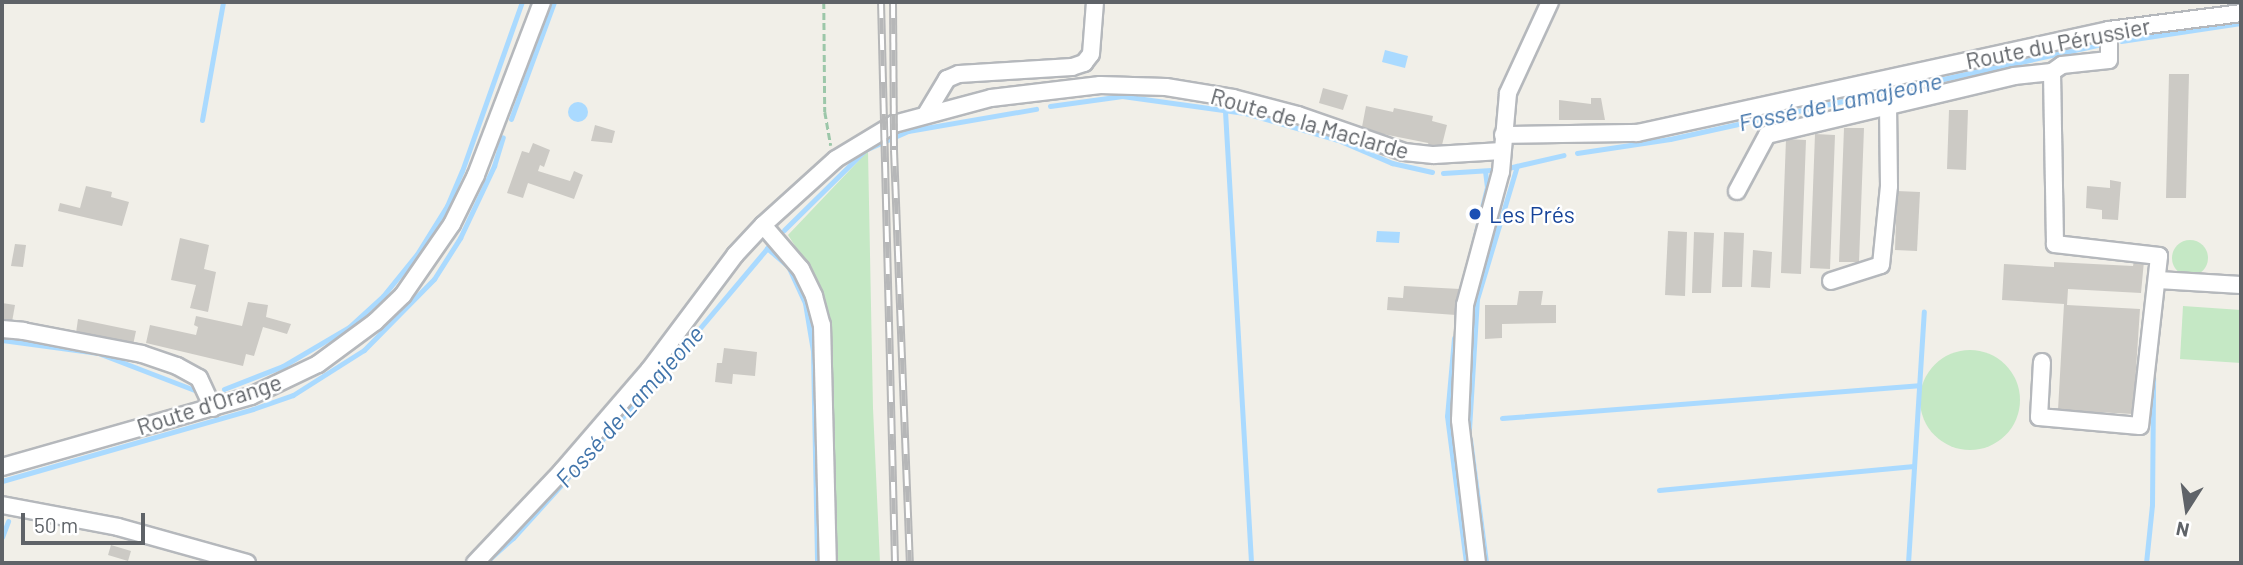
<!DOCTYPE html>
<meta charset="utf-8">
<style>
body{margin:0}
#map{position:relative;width:2243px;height:565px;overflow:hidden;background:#f1efe8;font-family:Barlow,sans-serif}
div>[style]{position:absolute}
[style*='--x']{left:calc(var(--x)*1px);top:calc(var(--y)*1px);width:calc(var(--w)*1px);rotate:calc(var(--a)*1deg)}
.green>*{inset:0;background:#c5e8c5}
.round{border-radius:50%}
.water>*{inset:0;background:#aadaff}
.stream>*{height:5px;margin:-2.5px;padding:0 2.5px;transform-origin:2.5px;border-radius:2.5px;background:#aadaff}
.building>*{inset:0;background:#cccac5}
.path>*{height:2.5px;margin-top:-1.25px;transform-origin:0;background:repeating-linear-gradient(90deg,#9cc7a9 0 7px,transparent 0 10.5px)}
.roads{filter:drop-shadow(2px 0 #b5b8bc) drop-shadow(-2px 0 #b5b8bc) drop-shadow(0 2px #b5b8bc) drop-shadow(0 -2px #b5b8bc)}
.minor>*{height:16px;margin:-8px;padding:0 8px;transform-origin:8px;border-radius:8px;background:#fff}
.rail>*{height:8px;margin-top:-4px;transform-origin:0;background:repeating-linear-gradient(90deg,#fff 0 16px,#b6b7b8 0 32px);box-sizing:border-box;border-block:2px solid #b6b7b8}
.dots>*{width:19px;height:19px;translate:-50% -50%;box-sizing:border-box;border:4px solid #fff;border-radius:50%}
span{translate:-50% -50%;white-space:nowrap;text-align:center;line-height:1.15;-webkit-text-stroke:5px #fff;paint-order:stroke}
.street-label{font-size:23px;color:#5f6368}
.transit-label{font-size:23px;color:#164399}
.left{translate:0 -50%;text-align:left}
.water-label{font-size:24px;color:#4174aa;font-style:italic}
.frame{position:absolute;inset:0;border:4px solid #5f6368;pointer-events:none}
.north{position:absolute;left:2152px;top:474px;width:70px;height:70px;-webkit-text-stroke:5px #fff;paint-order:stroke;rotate:192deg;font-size:19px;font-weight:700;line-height:28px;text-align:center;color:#5f6368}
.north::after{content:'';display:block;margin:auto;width:24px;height:32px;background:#5f6368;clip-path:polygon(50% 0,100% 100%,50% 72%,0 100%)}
.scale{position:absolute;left:21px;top:513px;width:124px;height:32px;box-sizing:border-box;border:4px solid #5f6368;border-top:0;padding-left:9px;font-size:21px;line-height:24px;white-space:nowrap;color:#5f6368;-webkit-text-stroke:5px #fff;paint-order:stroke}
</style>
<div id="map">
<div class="green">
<div style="clip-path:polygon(868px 151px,873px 408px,880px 563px,834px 563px,830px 421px,806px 263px,788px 235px)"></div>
<div class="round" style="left:2172px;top:240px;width:36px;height:36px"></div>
<div style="clip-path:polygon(2183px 306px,2241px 310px,2241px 363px,2180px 359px)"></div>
<div class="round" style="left:1920px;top:350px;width:100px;height:100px"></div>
</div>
<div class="water">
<div style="clip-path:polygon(1385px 50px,1408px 56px,1405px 68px,1382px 62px)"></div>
<div class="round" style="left:568px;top:102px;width:20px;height:20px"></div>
<div style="clip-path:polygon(1377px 231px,1400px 232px,1399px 243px,1376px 242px)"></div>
</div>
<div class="stream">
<div style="--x:2121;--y:41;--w:121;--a:-8.5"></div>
<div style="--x:1050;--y:106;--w:73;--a:-7.9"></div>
<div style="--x:1122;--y:96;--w:124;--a:7.9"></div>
<div style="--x:1245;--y:113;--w:97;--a:16.2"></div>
<div style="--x:1338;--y:140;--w:59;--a:23.1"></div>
<div style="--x:1392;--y:163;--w:41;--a:12.7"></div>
<div style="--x:1225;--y:111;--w:453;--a:86.7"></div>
<div style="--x:511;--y:119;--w:125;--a:-69.8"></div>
<div style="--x:202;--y:120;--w:120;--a:-79.9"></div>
<div style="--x:1577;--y:153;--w:94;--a:-8.6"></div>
<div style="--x:1670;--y:139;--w:442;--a:-12.4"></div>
<div style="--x:1508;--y:168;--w:57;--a:-13.1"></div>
<div style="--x:1443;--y:173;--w:48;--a:-3.6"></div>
<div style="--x:784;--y:230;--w:114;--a:-44.6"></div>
<div style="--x:865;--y:150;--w:47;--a:-23.8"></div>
<div style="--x:908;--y:131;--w:130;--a:-9.8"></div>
<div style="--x:767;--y:248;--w:28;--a:41"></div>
<div style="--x:788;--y:266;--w:41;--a:65.3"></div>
<div style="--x:805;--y:303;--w:49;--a:80.5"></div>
<div style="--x:813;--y:351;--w:212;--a:88.9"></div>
<div style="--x:1460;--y:297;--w:113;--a:-76.2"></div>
<div style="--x:1487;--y:187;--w:16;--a:-97"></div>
<div style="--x:1454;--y:338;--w:78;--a:95.1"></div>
<div style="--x:1447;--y:416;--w:148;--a:82.6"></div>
<div style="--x:2;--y:340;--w:97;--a:7.7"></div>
<div style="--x:98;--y:353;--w:106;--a:21"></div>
<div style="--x:224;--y:389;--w:63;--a:-21.3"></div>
<div style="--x:283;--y:366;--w:77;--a:-30.6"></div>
<div style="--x:349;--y:327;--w:46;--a:-42.4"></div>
<div style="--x:383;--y:296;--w:54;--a:-51"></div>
<div style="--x:417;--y:254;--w:57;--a:-58"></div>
<div style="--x:447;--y:206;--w:38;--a:-67"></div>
<div style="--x:462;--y:171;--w:179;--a:-70.5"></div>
<div style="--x:1502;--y:418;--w:418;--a:-4.5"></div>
<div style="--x:1469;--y:429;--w:130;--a:-86.5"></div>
<div style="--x:1477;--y:299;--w:139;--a:-73.3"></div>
<div style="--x:1470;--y:439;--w:125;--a:82.6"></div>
<div style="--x:2;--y:481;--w:261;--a:-16"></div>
<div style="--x:253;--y:409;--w:42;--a:-19.3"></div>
<div style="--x:293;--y:395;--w:84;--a:-32.4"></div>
<div style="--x:364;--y:350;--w:100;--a:-45.4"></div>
<div style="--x:434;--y:279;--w:49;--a:-57.6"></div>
<div style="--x:460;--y:238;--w:80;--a:-64.7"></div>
<div style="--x:494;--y:166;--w:30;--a:-73"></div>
<div style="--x:1659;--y:490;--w:256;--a:-5.4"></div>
<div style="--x:2;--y:537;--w:17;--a:-69"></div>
<div style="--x:485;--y:563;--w:38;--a:-42"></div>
<div style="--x:513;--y:538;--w:215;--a:-47.8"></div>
<div style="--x:657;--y:379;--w:175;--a:-49.9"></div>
<div style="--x:1908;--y:563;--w:252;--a:-86.4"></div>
<div style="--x:2146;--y:563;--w:58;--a:-84.1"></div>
<div style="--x:2152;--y:505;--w:127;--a:-89.5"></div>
</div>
<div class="building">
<div style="clip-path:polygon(2169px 74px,2189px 74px,2186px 198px,2166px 198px)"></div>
<div style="clip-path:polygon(1323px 88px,1348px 95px,1343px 110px,1319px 103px)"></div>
<div style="clip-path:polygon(1591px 98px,1601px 98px,1605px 120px,1559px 120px,1559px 100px,1591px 104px)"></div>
<div style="clip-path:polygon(1366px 106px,1393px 112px,1394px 108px,1433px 116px,1432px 121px,1447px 125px,1442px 145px,1430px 148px,1428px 143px,1368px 131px,1362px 127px)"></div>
<div style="clip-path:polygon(1949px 110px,1968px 110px,1966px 170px,1947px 169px)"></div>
<div style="clip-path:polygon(595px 125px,615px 131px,612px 143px,591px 141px)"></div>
<div style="clip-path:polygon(1844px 128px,1864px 128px,1859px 262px,1839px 262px)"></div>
<div style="clip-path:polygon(1815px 134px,1835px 135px,1830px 269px,1810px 268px)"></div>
<div style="clip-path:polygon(1786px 139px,1806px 140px,1801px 274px,1781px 273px)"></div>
<div style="clip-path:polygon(533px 143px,550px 150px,544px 167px,540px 165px,538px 171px,570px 181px,574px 171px,583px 175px,574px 199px,528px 183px,523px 198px,507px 193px,522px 151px,529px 153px)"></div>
<div style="clip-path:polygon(2110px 180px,2121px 182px,2118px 220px,2102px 219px,2102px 210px,2086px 208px,2087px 186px,2110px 188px)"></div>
<div style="clip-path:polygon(86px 186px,112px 192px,111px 197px,129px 202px,122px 226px,58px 211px,60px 203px,80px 208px)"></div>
<div style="clip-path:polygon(1897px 191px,1920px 192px,1917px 251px,1895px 250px)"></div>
<div style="clip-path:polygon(1668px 231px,1687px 232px,1685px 296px,1665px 295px)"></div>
<div style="clip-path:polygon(1694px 232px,1714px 233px,1711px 293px,1692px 293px)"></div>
<div style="clip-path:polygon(1724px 232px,1744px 233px,1742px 287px,1722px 287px)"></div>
<div style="clip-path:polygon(180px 238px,209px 245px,204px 269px,216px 272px,208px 312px,190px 308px,196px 285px,171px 280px)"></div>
<div style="clip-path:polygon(15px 244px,26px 245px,23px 267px,11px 266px)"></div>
<div style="clip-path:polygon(1753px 250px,1772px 252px,1770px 288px,1751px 287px)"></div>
<div style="clip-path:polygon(2134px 261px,2144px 261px,2141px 293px,2068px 289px,2067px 305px,2140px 309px,2133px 414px,2058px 410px,2064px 304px,2002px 300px,2004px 264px,2054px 267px,2054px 262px,2133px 266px)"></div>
<div style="clip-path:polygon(1404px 286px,1460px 289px,1456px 315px,1387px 310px,1388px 297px,1403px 298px)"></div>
<div style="clip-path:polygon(1519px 291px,1543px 291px,1541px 305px,1556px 305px,1556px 323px,1502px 324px,1502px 338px,1485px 339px,1485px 305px,1517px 305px)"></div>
<div style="clip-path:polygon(248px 302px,268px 305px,266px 317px,291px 324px,287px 334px,263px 327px,254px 356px,246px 354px,243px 366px,146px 343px,150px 325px,196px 335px,198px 327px,194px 325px,196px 316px,242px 326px)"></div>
<div style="clip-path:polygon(2px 303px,15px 305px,12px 322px,2px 322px)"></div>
<div style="clip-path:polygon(78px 319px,136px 331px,133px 345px,76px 333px)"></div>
<div style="clip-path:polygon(724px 348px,757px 352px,755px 376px,733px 374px,732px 384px,715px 382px,717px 363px,722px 363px)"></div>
<div style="clip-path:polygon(111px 545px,131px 551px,128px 561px,108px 555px)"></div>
</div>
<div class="path">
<div style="--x:824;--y:2;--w:110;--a:89.5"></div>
<div style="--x:825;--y:112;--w:34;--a:80"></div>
</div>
<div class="roads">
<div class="minor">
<div style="--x:926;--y:114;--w:41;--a:-59"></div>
<div style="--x:947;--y:79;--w:13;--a:-23"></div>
<div style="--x:959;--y:74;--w:113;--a:-3.5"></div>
<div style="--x:1072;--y:67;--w:13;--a:-18"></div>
<div style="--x:1084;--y:63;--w:11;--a:-52"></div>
<div style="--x:1091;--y:54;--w:52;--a:-85.6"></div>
<div style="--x:1503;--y:135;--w:134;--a:-0.9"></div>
<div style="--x:1637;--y:133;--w:483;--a:-12.3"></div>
<div style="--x:2109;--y:30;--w:133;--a:-7.3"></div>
<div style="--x:1737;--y:191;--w:64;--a:-61.8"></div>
<div style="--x:1767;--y:135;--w:254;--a:-13.4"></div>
<div style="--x:2014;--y:76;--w:38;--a:-6"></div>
<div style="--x:2052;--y:72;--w:12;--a:-35"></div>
<div style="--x:2062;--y:65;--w:47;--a:-6.1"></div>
<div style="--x:2109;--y:60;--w:30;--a:-90"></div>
<div style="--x:763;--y:225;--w:58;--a:49.2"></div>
<div style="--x:801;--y:269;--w:30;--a:64"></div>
<div style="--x:814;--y:296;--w:30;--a:75"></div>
<div style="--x:822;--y:325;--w:238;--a:88.6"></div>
<div style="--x:2158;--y:280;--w:83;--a:3.4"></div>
<div style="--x:1831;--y:281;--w:52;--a:-17.7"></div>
<div style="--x:1881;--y:265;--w:79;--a:-84.2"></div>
<div style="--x:1889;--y:186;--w:80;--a:-90.7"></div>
<div style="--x:2;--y:329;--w:21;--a:5"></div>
<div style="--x:23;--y:331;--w:121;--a:10.9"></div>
<div style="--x:142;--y:354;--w:37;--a:19"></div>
<div style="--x:177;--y:366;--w:25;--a:29"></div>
<div style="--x:199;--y:378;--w:33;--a:65"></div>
<div style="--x:2042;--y:362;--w:55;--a:93.1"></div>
<div style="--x:2039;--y:417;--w:101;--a:5.1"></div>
<div style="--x:2140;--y:426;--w:171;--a:-83.6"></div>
<div style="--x:2159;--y:256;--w:105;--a:-173.4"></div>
<div style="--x:2055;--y:244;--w:172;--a:-91"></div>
<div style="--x:2;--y:467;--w:259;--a:-15.9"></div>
<div style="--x:251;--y:396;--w:74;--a:-25.5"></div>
<div style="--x:318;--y:364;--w:71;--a:-36.4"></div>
<div style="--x:375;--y:322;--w:39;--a:-44"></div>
<div style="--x:403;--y:295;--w:86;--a:-55.4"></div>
<div style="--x:452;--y:224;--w:55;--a:-63.9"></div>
<div style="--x:476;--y:175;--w:185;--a:-69.1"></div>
<div style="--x:2;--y:505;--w:118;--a:10.7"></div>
<div style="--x:118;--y:527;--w:134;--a:15.6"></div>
<div style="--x:475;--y:563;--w:127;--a:-46.6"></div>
<div style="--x:562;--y:471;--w:133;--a:-49.3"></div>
<div style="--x:649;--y:370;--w:144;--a:-53.2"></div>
<div style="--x:735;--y:255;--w:41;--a:-47"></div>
<div style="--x:763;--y:225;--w:98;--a:-42.1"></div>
<div style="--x:836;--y:159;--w:68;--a:-31.1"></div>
<div style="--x:894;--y:124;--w:100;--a:-15"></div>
<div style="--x:991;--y:98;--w:110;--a:-6.8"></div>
<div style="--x:1100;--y:85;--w:66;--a:1.7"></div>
<div style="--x:1166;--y:87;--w:68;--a:9.3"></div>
<div style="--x:1233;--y:98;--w:67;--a:14.7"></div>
<div style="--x:1298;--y:115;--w:112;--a:19.2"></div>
<div style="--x:1404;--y:152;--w:30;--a:6"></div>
<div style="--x:1434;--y:155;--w:68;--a:-3.4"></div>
<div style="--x:1477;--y:563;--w:144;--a:-96.8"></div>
<div style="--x:1460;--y:420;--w:115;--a:-87.5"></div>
<div style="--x:1465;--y:305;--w:138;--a:-74.9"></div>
<div style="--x:1501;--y:172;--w:79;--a:-84.9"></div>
<div style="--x:1508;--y:93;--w:100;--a:-65.2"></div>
</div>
</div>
<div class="rail">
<div style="--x:881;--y:2;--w:561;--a:88.57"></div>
<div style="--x:893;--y:2;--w:148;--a:89.6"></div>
<div style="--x:894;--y:150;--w:413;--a:87.8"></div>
</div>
<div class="dots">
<div style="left:1475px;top:214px;background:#1a4fb4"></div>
</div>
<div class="street-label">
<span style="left:2058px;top:43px;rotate:-11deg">Route du Pérussier</span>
<span style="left:1310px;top:123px;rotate:16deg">Route de la Maclarde</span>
<span style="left:209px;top:404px;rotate:-18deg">Route d'Orange</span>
</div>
<div class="transit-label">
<span class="left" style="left:1489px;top:214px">Les Prés</span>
</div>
<div class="water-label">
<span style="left:1840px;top:101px;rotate:-12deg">Fossé de Lamajeone</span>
<span style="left:629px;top:406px;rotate:-48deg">Fossé de Lamajeone</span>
</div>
<div class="frame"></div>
<div class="north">N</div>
<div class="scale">50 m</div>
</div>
